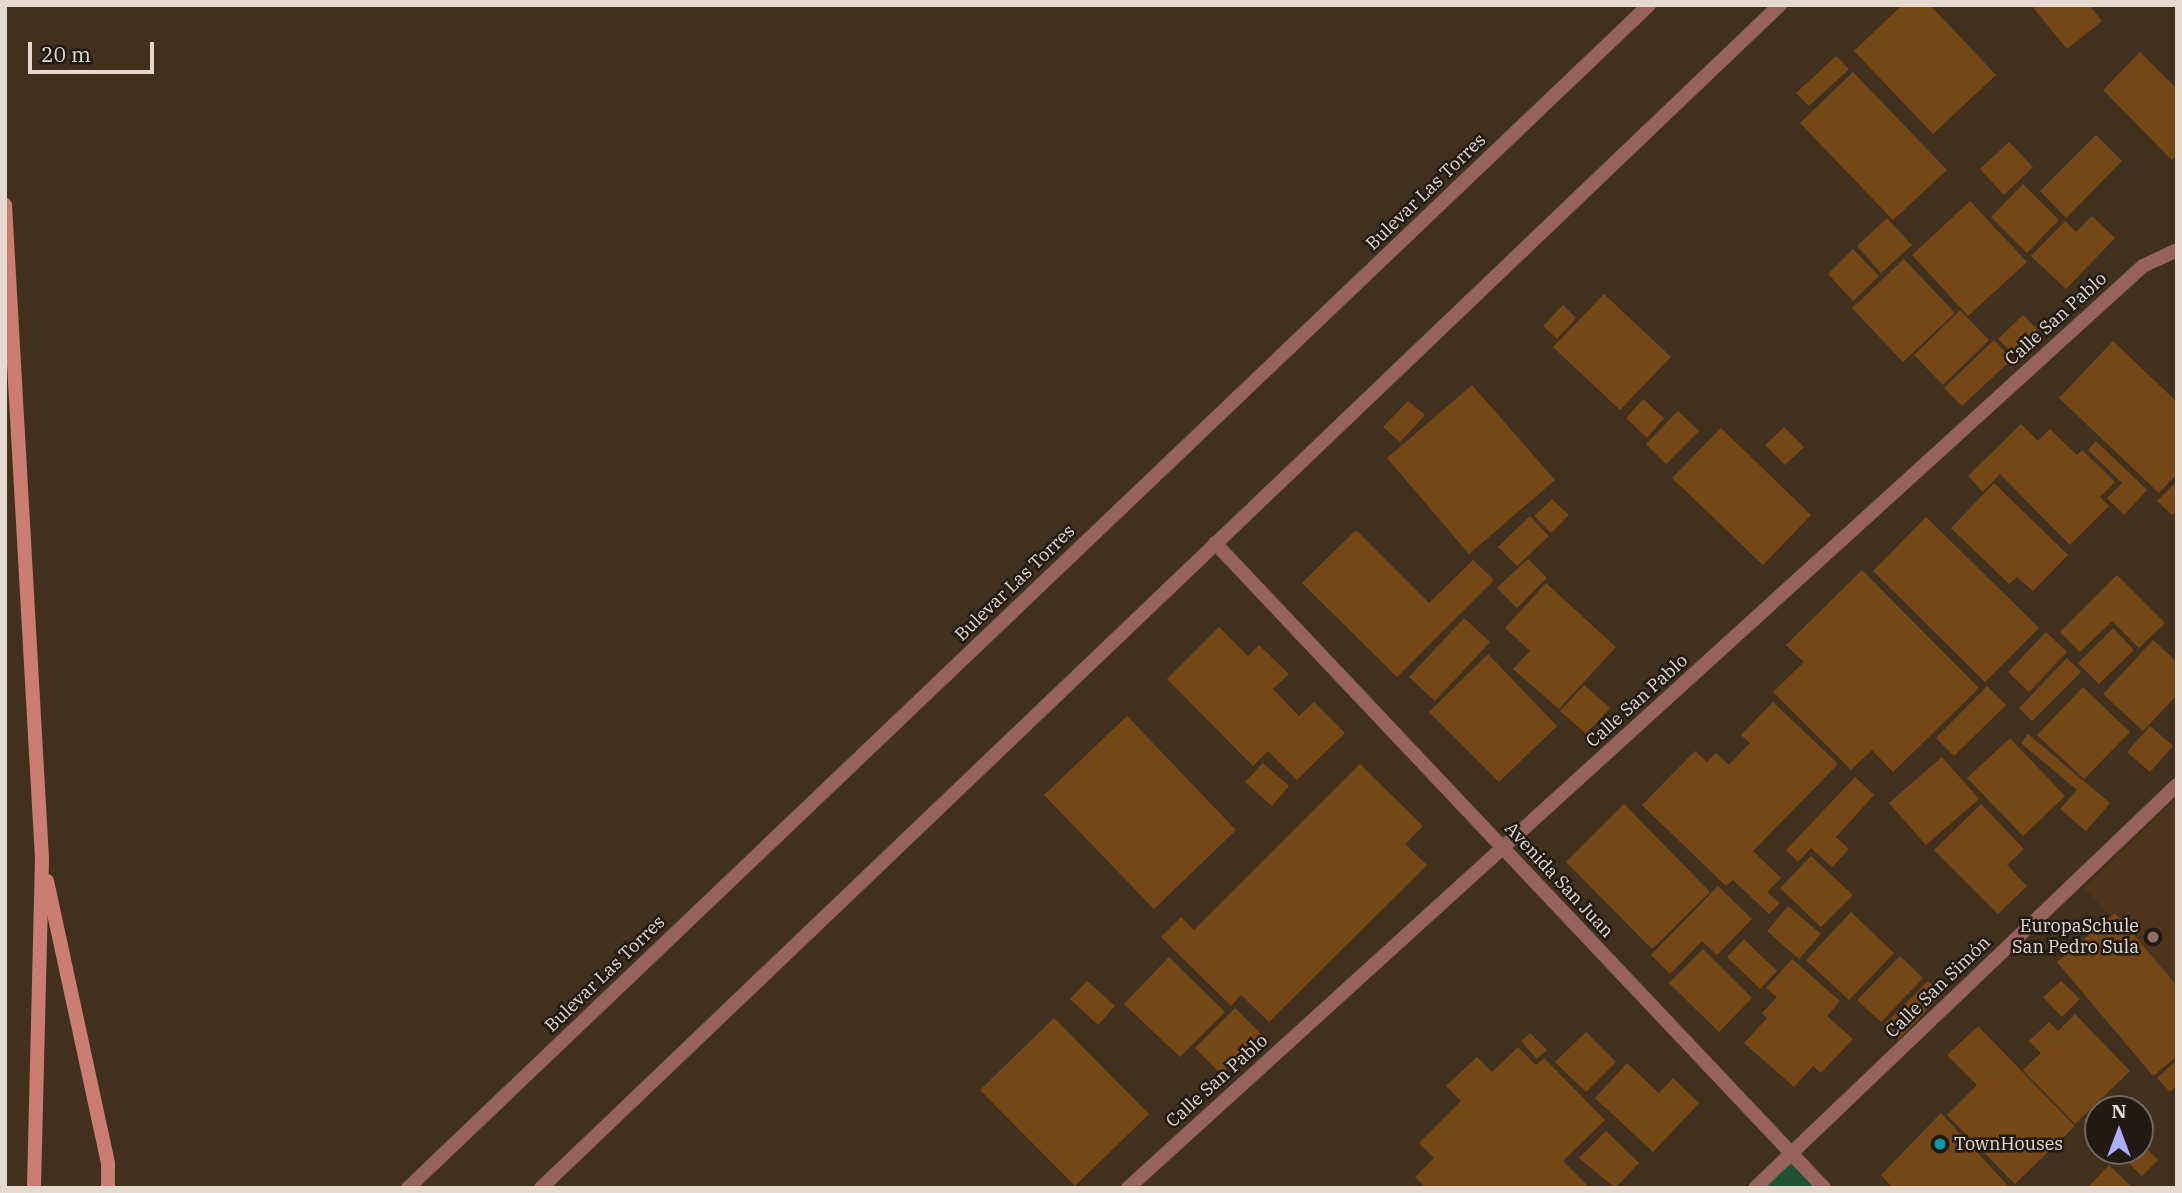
<!DOCTYPE html>
<meta charset="utf-8">
<style>
body{margin:0}
#map{position:relative;width:2182px;height:1193px;overflow:hidden;background:#42301e;font-family:"IBM Plex Serif",serif}
div>[style]{position:absolute}
[style*='--x']{left:calc(var(--x)*1px);top:calc(var(--y)*1px);width:calc(var(--w)*1px);rotate:calc(var(--a)*1deg)}
.built>*{inset:0;background:#4c341d}
.green>*{inset:0;background:#1f5433}
.building>*{inset:0;background:#744816}
.minor>*{height:14px;margin:-7px;padding:0 7px;transform-origin:7px;border-radius:7px;background:#95635c}
.tertiary>*{height:14px;margin:-7px;padding:0 7px;transform-origin:7px;border-radius:7px;background:#95635c}
.secondary>*{height:14px;margin:-7px;padding:0 7px;transform-origin:7px;border-radius:7px;background:#cb7d71}
.dots>*{width:19px;height:19px;translate:-50% -50%;box-sizing:border-box;border:4px solid #221a12;border-radius:50%}
span{translate:-50% -50%;white-space:nowrap;text-align:center;line-height:1.15;-webkit-text-stroke:5px #221a12;paint-order:stroke}
.street-label{font-size:18px;color:#e6dacf}
.poi-label{font-size:18px;color:#e6dacf}
.right{translate:-100% -50%;text-align:right}
.left{translate:0 -50%;text-align:left}
.frame{position:absolute;inset:0;border:7px solid #e6dacf;pointer-events:none}
.north{position:absolute;left:2084px;top:1095px;width:70px;height:70px;box-sizing:border-box;background:#221a12;border:2px solid #70675e;border-radius:50%;rotate:0deg;font-size:19px;font-weight:700;line-height:28px;text-align:center;color:#e6dacf}
.north::after{content:'';display:block;margin:auto;width:24px;height:32px;background:#acaffb;clip-path:polygon(50% 0,100% 100%,50% 72%,0 100%)}
.scale{position:absolute;left:28px;top:42px;width:126px;height:32px;box-sizing:border-box;border:4px solid #e6dacf;border-top:0;padding-left:9px;font-size:21px;line-height:24px;white-space:nowrap;color:#e6dacf;-webkit-text-stroke:5px #221a12;paint-order:stroke}
</style>
<div id="map">
<div class="built">
<div style="clip-path:polygon(2177px 798px,2177px 985px,2084px 888px)"></div>
</div>
<div class="green">
<div style="clip-path:polygon(1792px 1162px,1822px 1188px,1764px 1188px)"></div>
</div>
<div class="building">
<div style="clip-path:polygon(1902px 5px,1930px 5px,1996px 75px,1933px 134px,1854px 51px)"></div>
<div style="clip-path:polygon(2031px 5px,2089px 5px,2102px 21px,2067px 49px)"></div>
<div style="clip-path:polygon(2140px 52px,2177px 89px,2177px 155px,2172px 160px,2103px 90px)"></div>
<div style="clip-path:polygon(1836px 56px,1849px 69px,1809px 106px,1796px 93px)"></div>
<div style="clip-path:polygon(1853px 72px,1947px 170px,1893px 220px,1800px 123px)"></div>
<div style="clip-path:polygon(2096px 135px,2122px 161px,2066px 218px,2040px 191px)"></div>
<div style="clip-path:polygon(2009px 142px,2033px 167px,2004px 195px,1980px 169px)"></div>
<div style="clip-path:polygon(2023px 184px,2059px 220px,2027px 253px,1991px 217px)"></div>
<div style="clip-path:polygon(1970px 201px,2027px 262px,1968px 316px,1912px 255px)"></div>
<div style="clip-path:polygon(2092px 216px,2115px 238px,2066px 289px,2031px 256px,2065px 221px,2076px 232px)"></div>
<div style="clip-path:polygon(1887px 218px,1912px 245px,1881px 273px,1857px 246px)"></div>
<div style="clip-path:polygon(1853px 249px,1879px 276px,1853px 301px,1828px 274px)"></div>
<div style="clip-path:polygon(1904px 259px,1955px 313px,1903px 362px,1852px 308px)"></div>
<div style="clip-path:polygon(1604px 294px,1671px 357px,1620px 410px,1553px 347px)"></div>
<div style="clip-path:polygon(1563px 305px,1576px 318px,1557px 339px,1543px 326px)"></div>
<div style="clip-path:polygon(1960px 310px,1989px 340px,1943px 385px,1914px 355px)"></div>
<div style="clip-path:polygon(2023px 315px,2038px 330px,2014px 355px,1998px 339px)"></div>
<div style="clip-path:polygon(1994px 340px,2012px 359px,1962px 406px,1944px 388px)"></div>
<div style="clip-path:polygon(2113px 341px,2177px 402px,2177px 474px,2159px 493px,2059px 398px)"></div>
<div style="clip-path:polygon(1472px 385px,1555px 480px,1469px 554px,1387px 458px)"></div>
<div style="clip-path:polygon(1643px 399px,1664px 418px,1647px 438px,1626px 418px)"></div>
<div style="clip-path:polygon(1408px 401px,1425px 415px,1400px 442px,1383px 427px)"></div>
<div style="clip-path:polygon(1678px 411px,1699px 431px,1666px 464px,1646px 444px)"></div>
<div style="clip-path:polygon(2021px 424px,2038px 441px,2050px 429px,2077px 455px,2082px 450px,2115px 482px,2100px 497px,2109px 506px,2070px 545px,2000px 474px,1983px 492px,1968px 476px)"></div>
<div style="clip-path:polygon(1784px 427px,1804px 447px,1785px 465px,1765px 445px)"></div>
<div style="clip-path:polygon(1721px 428px,1811px 515px,1763px 565px,1672px 478px)"></div>
<div style="clip-path:polygon(2096px 441px,2147px 490px,2124px 515px,2107px 498px,2122px 483px,2088px 450px)"></div>
<div style="clip-path:polygon(2177px 481px,2177px 511px,2172px 515px,2157px 501px)"></div>
<div style="clip-path:polygon(1994px 483px,2068px 555px,2033px 591px,2017px 577px,2009px 584px,1951px 528px)"></div>
<div style="clip-path:polygon(1552px 499px,1569px 515px,1551px 533px,1534px 516px)"></div>
<div style="clip-path:polygon(1530px 516px,1549px 536px,1517px 566px,1498px 547px)"></div>
<div style="clip-path:polygon(1926px 517px,2039px 628px,1985px 682px,1873px 571px)"></div>
<div style="clip-path:polygon(1356px 530px,1429px 603px,1473px 560px,1494px 580px,1397px 677px,1302px 583px)"></div>
<div style="clip-path:polygon(1528px 559px,1547px 578px,1517px 608px,1497px 588px)"></div>
<div style="clip-path:polygon(1862px 570px,1979px 688px,1893px 772px,1872px 750px,1851px 770px,1773px 692px,1804px 662px,1786px 645px)"></div>
<div style="clip-path:polygon(2117px 575px,2165px 623px,2139px 648px,2112px 621px,2080px 652px,2060px 632px)"></div>
<div style="clip-path:polygon(1546px 583px,1616px 647px,1559px 709px,1513px 669px,1530px 651px,1505px 628px)"></div>
<div style="clip-path:polygon(1464px 618px,1490px 642px,1435px 701px,1409px 677px)"></div>
<div style="clip-path:polygon(1219px 627px,1248px 656px,1259px 645px,1289px 674px,1273px 689px,1299px 716px,1314px 702px,1345px 733px,1297px 780px,1268px 751px,1253px 766px,1167px 679px)"></div>
<div style="clip-path:polygon(2113px 628px,2134px 650px,2099px 684px,2078px 663px)"></div>
<div style="clip-path:polygon(2046px 632px,2067px 652px,2029px 692px,2008px 672px)"></div>
<div style="clip-path:polygon(2153px 640px,2177px 662px,2177px 695px,2143px 731px,2103px 694px)"></div>
<div style="clip-path:polygon(1488px 654px,1557px 726px,1499px 782px,1429px 712px)"></div>
<div style="clip-path:polygon(2067px 658px,2081px 672px,2032px 721px,2019px 708px)"></div>
<div style="clip-path:polygon(1584px 685px,1610px 708px,1586px 734px,1560px 711px)"></div>
<div style="clip-path:polygon(1987px 686px,2006px 705px,1954px 756px,1936px 738px)"></div>
<div style="clip-path:polygon(2083px 687px,2130px 732px,2084px 779px,2037px 735px)"></div>
<div style="clip-path:polygon(1773px 702px,1838px 764px,1753px 851px,1781px 878px,1767px 892px,1780px 903px,1769px 914px,1733px 880px,1726px 886px,1642px 805px,1695px 751px,1707px 762px,1716px 753px,1729px 765px,1750px 743px,1741px 735px)"></div>
<div style="clip-path:polygon(1127px 716px,1236px 830px,1154px 909px,1044px 795px)"></div>
<div style="clip-path:polygon(2150px 726px,2173px 746px,2150px 772px,2127px 752px)"></div>
<div style="clip-path:polygon(2028px 734px,2110px 803px,2086px 831px,2060px 809px,2077px 790px,2021px 743px)"></div>
<div style="clip-path:polygon(2010px 738px,2065px 796px,2023px 836px,1967px 778px)"></div>
<div style="clip-path:polygon(1942px 757px,1979px 799px,1926px 845px,1889px 803px)"></div>
<div style="clip-path:polygon(1263px 763px,1289px 786px,1272px 806px,1245px 782px)"></div>
<div style="clip-path:polygon(1360px 764px,1423px 826px,1405px 844px,1427px 865px,1269px 1022px,1241px 995px,1231px 1006px,1161px 937px,1181px 917px,1194px 930px)"></div>
<div style="clip-path:polygon(1855px 777px,1874px 795px,1836px 837px,1849px 849px,1832px 867px,1811px 848px,1798px 862px,1786px 850px)"></div>
<div style="clip-path:polygon(1624px 804px,1710px 892px,1652px 949px,1566px 862px)"></div>
<div style="clip-path:polygon(1981px 804px,2024px 849px,2007px 865px,2027px 886px,1998px 914px,1934px 850px)"></div>
<div style="clip-path:polygon(1811px 856px,1853px 895px,1821px 927px,1780px 888px)"></div>
<div style="clip-path:polygon(1718px 886px,1752px 919px,1717px 955px,1702px 941px,1670px 974px,1651px 955px)"></div>
<div style="clip-path:polygon(1788px 906px,1821px 934px,1799px 959px,1767px 931px)"></div>
<div style="clip-path:polygon(1851px 912px,1894px 953px,1849px 1000px,1806px 960px)"></div>
<div style="clip-path:polygon(2115px 913px,2177px 986px,2177px 1056px,2153px 1076px,2057px 962px)"></div>
<div style="clip-path:polygon(1744px 939px,1777px 971px,1760px 989px,1727px 957px)"></div>
<div style="clip-path:polygon(1703px 949px,1752px 998px,1719px 1032px,1669px 983px)"></div>
<div style="clip-path:polygon(1900px 956px,1923px 978px,1881px 1022px,1857px 1000px)"></div>
<div style="clip-path:polygon(1169px 957px,1225px 1012px,1180px 1057px,1124px 1004px)"></div>
<div style="clip-path:polygon(1792px 959px,1840px 1001px,1827px 1016px,1853px 1039px,1821px 1073px,1813px 1066px,1794px 1087px,1744px 1043px,1767px 1018px,1762px 1013px,1777px 997px,1766px 988px)"></div>
<div style="clip-path:polygon(1087px 981px,1115px 1006px,1098px 1025px,1070px 999px)"></div>
<div style="clip-path:polygon(1928px 981px,1942px 994px,1899px 1039px,1884px 1025px)"></div>
<div style="clip-path:polygon(2061px 981px,2080px 999px,2062px 1017px,2043px 997px)"></div>
<div style="clip-path:polygon(1235px 1008px,1261px 1034px,1221px 1074px,1195px 1048px)"></div>
<div style="clip-path:polygon(2075px 1014px,2130px 1071px,2075px 1124px,2023px 1070px,2041px 1053px,2029px 1041px,2049px 1022px,2058px 1031px)"></div>
<div style="clip-path:polygon(1054px 1018px,1149px 1114px,1075px 1186px,980px 1090px)"></div>
<div style="clip-path:polygon(1978px 1026px,2075px 1126px,2015px 1184px,1947px 1115px,1977px 1085px,1947px 1055px)"></div>
<div style="clip-path:polygon(1586px 1032px,1616px 1062px,1586px 1092px,1555px 1062px)"></div>
<div style="clip-path:polygon(1530px 1033px,1547px 1050px,1537px 1059px,1521px 1041px)"></div>
<div style="clip-path:polygon(1518px 1047px,1536px 1065px,1544px 1058px,1605px 1120px,1563px 1161px,1590px 1188px,1426px 1188px,1415px 1177px,1434px 1158px,1419px 1143px,1461px 1101px,1446px 1086px,1477px 1057px,1492px 1072px)"></div>
<div style="clip-path:polygon(2177px 1060px,2177px 1085px,2170px 1092px,2157px 1078px)"></div>
<div style="clip-path:polygon(1627px 1063px,1659px 1093px,1673px 1078px,1699px 1103px,1653px 1152px,1595px 1098px)"></div>
<div style="clip-path:polygon(2101px 1104px,2106px 1109px,2098px 1109px,2098px 1134px,2084px 1120px)"></div>
<div style="clip-path:polygon(1941px 1113px,2010px 1188px,1893px 1188px,1881px 1175px)"></div>
<div style="clip-path:polygon(1606px 1131px,1639px 1163px,1615px 1188px,1579px 1158px)"></div>
<div style="clip-path:polygon(2140px 1142px,2158px 1160px,2142px 1176px,2116px 1151px,2140px 1151px)"></div>
<div style="clip-path:polygon(2109px 1165px,2133px 1188px,2087px 1188px)"></div>
</div>
<div class="minor">
<div style="--x:1215;--y:543;--w:887;--a:46.64"></div>
<div style="--x:1128;--y:1188;--w:1371;--a:-42.25"></div>
<div style="--x:2143;--y:266;--w:38;--a:-25"></div>
<div style="--x:1755;--y:1188;--w:584;--a:-43.68"></div>
</div>
<div class="tertiary">
<div style="--x:408;--y:1188;--w:1715;--a:-43.63"></div>
<div style="--x:541;--y:1188;--w:1713;--a:-43.68"></div>
</div>
<div class="secondary">
<div style="--x:5;--y:205;--w:655;--a:86.76"></div>
<div style="--x:42;--y:859;--w:329;--a:91.4"></div>
<div style="--x:47;--y:881;--w:289;--a:77.8"></div>
<div style="--x:108;--y:1164;--w:24;--a:90"></div>
</div>
<div class="dots">
<div style="left:2153px;top:937px;background:#8d6e63"></div>
<div style="left:1940px;top:1144px;background:#0f9aa8"></div>
</div>
<div class="street-label">
<span style="left:1426px;top:192px;rotate:-44deg">Bulevar Las Torres</span>
<span style="left:2056px;top:319px;rotate:-42deg">Calle San Pablo</span>
<span style="left:1015px;top:583px;rotate:-44deg">Bulevar Las Torres</span>
<span style="left:1637px;top:701px;rotate:-42deg">Calle San Pablo</span>
<span style="left:1559px;top:880px;rotate:47deg">Avenida San Juan</span>
<span style="left:605px;top:974px;rotate:-44deg">Bulevar Las Torres</span>
<span style="left:1938px;top:987px;rotate:-44deg">Calle San Simón</span>
<span style="left:1217px;top:1081px;rotate:-42deg">Calle San Pablo</span>
</div>
<div class="poi-label">
<span class="right" style="left:2139px;top:937px">EuropaSchule<br>San Pedro Sula</span>
<span class="left" style="left:1954px;top:1144px">TownHouses</span>
</div>
<div class="frame"></div>
<div class="north">N</div>
<div class="scale">20 m</div>
</div>
